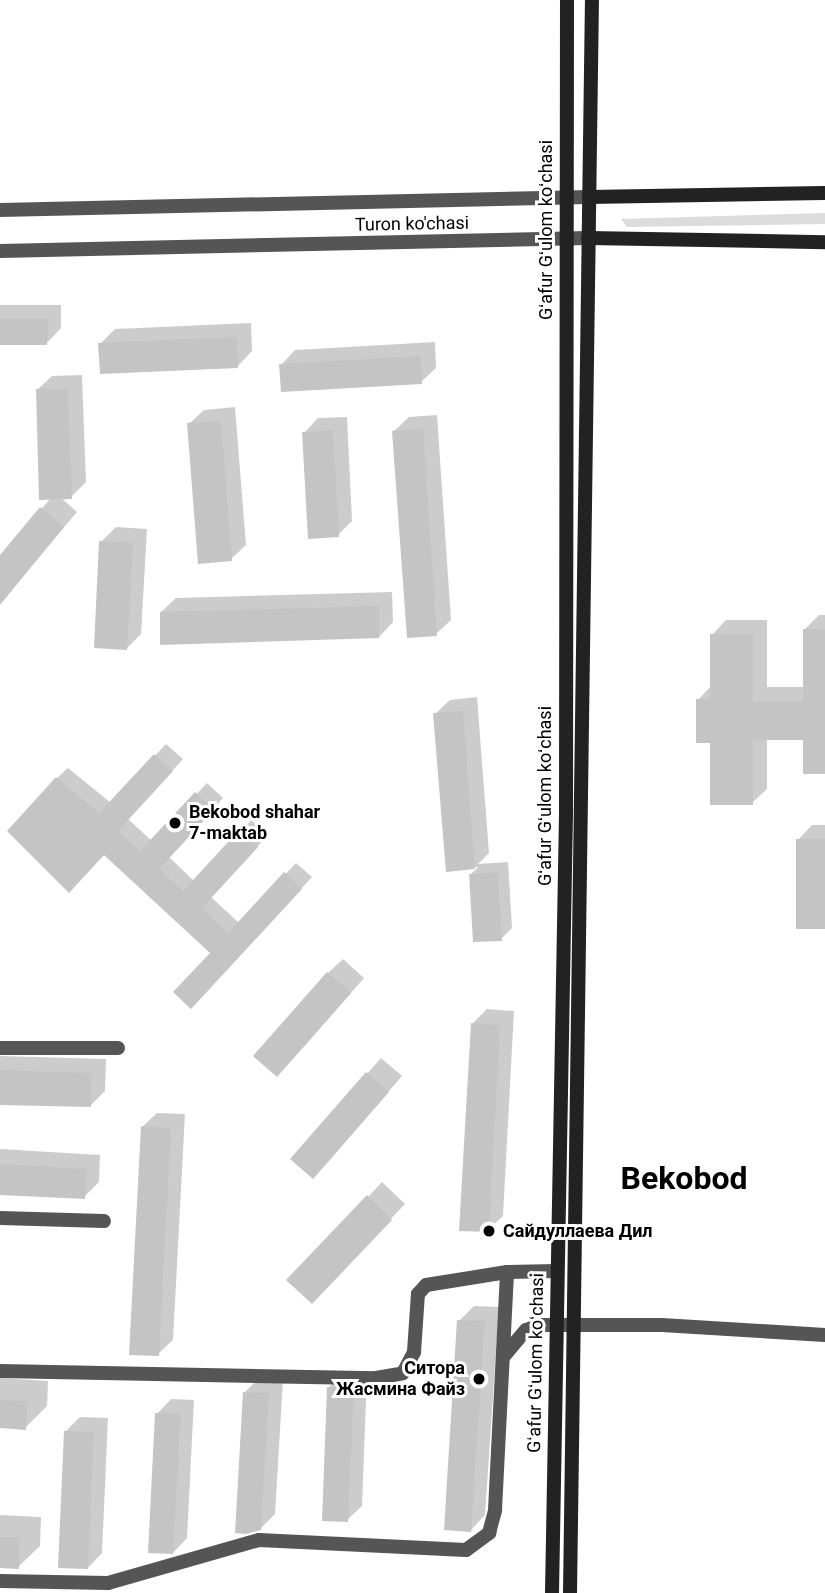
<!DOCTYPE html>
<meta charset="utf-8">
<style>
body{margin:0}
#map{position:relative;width:825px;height:1593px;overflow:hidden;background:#fff;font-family:Roboto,sans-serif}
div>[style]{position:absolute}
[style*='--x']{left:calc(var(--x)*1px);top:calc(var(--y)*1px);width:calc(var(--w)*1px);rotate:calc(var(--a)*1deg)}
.green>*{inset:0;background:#dcdcdc}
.shadow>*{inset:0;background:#0003}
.building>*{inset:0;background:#c4c4c4}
.minor>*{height:14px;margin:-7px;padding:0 7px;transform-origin:7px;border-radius:7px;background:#555}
.tertiary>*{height:14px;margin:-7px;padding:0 7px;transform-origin:7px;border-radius:7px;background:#555}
.secondary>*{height:14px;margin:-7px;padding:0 7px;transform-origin:7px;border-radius:7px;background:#222}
.dots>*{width:19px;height:19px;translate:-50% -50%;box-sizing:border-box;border:4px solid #fff;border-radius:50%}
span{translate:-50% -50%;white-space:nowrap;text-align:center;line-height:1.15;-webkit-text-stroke:6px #fff;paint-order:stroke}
.street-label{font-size:18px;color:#000}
.poi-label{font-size:18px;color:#000;font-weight:700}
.left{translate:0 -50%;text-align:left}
.right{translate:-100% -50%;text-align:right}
.town-label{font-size:32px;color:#000;font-weight:700}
</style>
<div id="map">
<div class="green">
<div style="clip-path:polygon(825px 213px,825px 224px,627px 227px,621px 219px)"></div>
</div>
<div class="shadow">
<div style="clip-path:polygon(0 305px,61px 305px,61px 328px,47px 343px,0 343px)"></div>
<div style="clip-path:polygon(251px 323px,252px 351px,238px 366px,100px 344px,115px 329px)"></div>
<div style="clip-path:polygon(435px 342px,436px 368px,421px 382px,281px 365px,295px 350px)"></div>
<div style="clip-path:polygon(82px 375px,86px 482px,71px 497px,60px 497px,77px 512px,0 603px,0 557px,51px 498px,37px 390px,52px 376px)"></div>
<div style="clip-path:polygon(235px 407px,246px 545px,231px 559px,189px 424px,204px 410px)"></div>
<div style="clip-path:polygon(437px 415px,451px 620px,436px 634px,394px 431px,409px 417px)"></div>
<div style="clip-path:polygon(347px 417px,352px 521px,338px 535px,304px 433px,318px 418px)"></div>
<div style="clip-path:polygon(116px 527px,147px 529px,141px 634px,127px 648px,101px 542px)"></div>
<div style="clip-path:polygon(392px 592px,393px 622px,379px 637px,161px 612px,176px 598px)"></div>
<div style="clip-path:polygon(819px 615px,825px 615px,825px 773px,804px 738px,767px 738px,767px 789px,752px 803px,712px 741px,698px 700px,711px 686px,712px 635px,726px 620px,767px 620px,767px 687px,804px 687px,805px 629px)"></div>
<div style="clip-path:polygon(477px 697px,489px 853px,478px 864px,508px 862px,512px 928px,501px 939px,471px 874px,478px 867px,447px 870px,435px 714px,450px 700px)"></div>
<div style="clip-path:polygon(166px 744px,183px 759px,128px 819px,152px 841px,207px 783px,223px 798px,169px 857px,194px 881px,251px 820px,268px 835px,211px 897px,239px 923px,296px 863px,312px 877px,202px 996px,212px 953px,57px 778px,68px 768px,111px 803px)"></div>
<div style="clip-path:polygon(812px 825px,825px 825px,825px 927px,798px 840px)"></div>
<div style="clip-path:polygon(343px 959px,364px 978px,292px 1060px,328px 973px)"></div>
<div style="clip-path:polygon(487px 1009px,514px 1011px,503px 1216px,488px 1230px,472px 1024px)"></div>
<div style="clip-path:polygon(0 1056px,106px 1059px,105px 1091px,91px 1105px,0 1103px)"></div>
<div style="clip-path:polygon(381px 1058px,402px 1076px,328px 1162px,293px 1158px)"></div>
<div style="clip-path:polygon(157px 1113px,185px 1114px,173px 1340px,158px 1354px,142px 1127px)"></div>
<div style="clip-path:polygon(0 1149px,100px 1155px,99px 1182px,84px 1197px,0 1193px)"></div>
<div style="clip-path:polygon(382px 1182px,405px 1204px,326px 1287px,368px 1197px)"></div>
<div style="clip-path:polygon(474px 1306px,499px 1307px,485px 1515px,471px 1530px,459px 1321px)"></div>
<div style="clip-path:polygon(344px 1373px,367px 1373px,362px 1506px,347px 1520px,329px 1387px)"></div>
<div style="clip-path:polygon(0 1378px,48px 1381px,47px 1406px,25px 1428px,0 1426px)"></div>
<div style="clip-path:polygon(259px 1378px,283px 1379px,275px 1514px,260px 1529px,245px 1392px)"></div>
<div style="clip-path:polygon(171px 1399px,194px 1400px,187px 1538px,173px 1553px,157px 1414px)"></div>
<div style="clip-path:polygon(80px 1417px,108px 1418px,102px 1553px,88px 1568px,65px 1432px)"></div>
<div style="clip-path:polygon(0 1515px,41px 1517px,40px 1546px,18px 1567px,0 1566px)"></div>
</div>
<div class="building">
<div style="clip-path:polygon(0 319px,48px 319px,47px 345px,0 345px)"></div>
<div style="clip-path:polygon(237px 337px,238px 368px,100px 374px,98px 343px)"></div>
<div style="clip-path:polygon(421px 356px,422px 384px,281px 392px,279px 364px)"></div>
<div style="clip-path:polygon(36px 389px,68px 389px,72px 499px,39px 500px)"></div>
<div style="clip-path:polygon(221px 421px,232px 561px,198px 564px,187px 423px)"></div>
<div style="clip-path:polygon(423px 428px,437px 636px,407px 638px,392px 431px)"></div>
<div style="clip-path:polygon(333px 430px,339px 537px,308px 539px,302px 432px)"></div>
<div style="clip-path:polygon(40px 507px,64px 527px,0 605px,0 555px)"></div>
<div style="clip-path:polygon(99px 541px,133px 543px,127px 650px,94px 648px)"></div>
<div style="clip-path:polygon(379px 606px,379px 638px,160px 645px,160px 612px)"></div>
<div style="clip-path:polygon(803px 629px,825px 629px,825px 774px,803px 774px,803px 740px,753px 740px,753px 805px,710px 805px,710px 743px,696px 743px,696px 699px,710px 699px,710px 634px,753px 634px,753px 701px,803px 701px)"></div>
<div style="clip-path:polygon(463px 711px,475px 869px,446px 872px,433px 713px)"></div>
<div style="clip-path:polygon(154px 754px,173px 771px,118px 831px,140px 851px,195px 792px,214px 810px,159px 869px,183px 891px,239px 830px,258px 847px,202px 908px,228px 933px,284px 872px,302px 889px,191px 1009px,173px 992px,210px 953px,104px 855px,69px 893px,7px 831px,56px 777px,99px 813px)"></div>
<div style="clip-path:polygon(796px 839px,825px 839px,825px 929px,796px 929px)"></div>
<div style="clip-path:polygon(498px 872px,502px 941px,473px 942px,469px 874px)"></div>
<div style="clip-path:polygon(327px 972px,351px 993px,277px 1077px,253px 1056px)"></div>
<div style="clip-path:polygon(471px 1023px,500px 1025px,489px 1232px,459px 1231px)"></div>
<div style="clip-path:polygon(0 1070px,92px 1073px,91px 1107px,0 1105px)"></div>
<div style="clip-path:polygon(366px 1072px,389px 1092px,313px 1179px,290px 1159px)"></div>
<div style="clip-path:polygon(141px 1126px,171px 1128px,159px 1356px,129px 1355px)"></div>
<div style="clip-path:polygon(0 1164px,87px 1169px,85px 1199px,0 1195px)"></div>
<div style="clip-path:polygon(367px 1195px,392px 1220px,312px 1304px,286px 1280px)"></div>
<div style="clip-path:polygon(457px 1320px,485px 1321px,471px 1532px,444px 1530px)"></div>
<div style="clip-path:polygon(327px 1387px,354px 1387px,348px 1522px,322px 1521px)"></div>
<div style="clip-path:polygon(243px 1392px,269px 1393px,261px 1530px,246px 1534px,235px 1533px)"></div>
<div style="clip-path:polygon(0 1400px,28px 1401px,26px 1430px,0 1428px)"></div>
<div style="clip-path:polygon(155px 1413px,181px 1414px,173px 1554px,148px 1553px)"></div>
<div style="clip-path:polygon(64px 1431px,94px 1432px,88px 1569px,58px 1568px)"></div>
<div style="clip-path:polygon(0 1537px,20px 1537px,19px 1569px,0 1568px)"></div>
</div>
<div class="minor">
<div style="--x:0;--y:1048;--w:118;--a:0"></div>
<div style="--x:0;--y:1218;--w:104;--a:1.7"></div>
<div style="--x:504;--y:1356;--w:34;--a:-50"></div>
<div style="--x:526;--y:1330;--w:15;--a:-20"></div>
<div style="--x:540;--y:1325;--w:122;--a:0"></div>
<div style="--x:662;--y:1325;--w:163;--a:3.5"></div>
<div style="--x:0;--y:1371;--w:376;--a:1.1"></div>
<div style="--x:376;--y:1378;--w:27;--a:-10"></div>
<div style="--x:403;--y:1373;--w:24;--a:-62"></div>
<div style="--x:414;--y:1352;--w:58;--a:-86.1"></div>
<div style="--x:418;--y:1294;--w:12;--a:-48"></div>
<div style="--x:426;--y:1285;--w:82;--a:-9.1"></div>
<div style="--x:507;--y:1272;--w:49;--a:-1.2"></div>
<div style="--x:0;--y:1581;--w:108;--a:1.1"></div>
<div style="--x:108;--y:1583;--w:157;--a:-15.9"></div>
<div style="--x:259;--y:1540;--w:207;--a:2.8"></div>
<div style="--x:466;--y:1550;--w:29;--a:-36"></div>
<div style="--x:489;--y:1533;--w:24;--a:-75"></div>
<div style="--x:495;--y:1510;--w:238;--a:-87.1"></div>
</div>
<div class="tertiary">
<div style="--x:0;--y:210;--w:589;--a:-1.26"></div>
<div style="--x:0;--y:251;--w:588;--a:-1.27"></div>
</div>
<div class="secondary">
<div style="--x:589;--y:197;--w:236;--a:-1"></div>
<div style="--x:588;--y:238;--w:237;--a:1"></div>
<div style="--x:552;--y:1593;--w:778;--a:-88.97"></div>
<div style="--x:566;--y:815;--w:815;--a:-89.93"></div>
<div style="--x:570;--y:1593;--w:1593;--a:-89.21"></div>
</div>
<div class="dots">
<div style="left:175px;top:823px;background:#000"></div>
<div style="left:489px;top:1231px;background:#000"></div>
<div style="left:479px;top:1379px;background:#000"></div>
</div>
<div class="street-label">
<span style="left:412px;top:224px;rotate:-1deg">Turon ko'chasi</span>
<span style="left:546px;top:230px;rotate:-90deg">Gʻafur Gʻulom koʻchasi</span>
<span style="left:545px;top:796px;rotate:-90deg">Gʻafur Gʻulom koʻchasi</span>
<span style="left:536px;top:1363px;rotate:-89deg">Gʻafur Gʻulom koʻchasi</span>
</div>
<div class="poi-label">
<span class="left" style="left:189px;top:823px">Bekobod shahar<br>7-maktab</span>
<span class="left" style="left:503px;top:1231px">Сайдуллаева Дил</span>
<span class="right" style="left:465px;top:1379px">Ситора<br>Жасмина Файз</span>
</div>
<div class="town-label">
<span style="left:684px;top:1178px">Bekobod</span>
</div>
</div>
